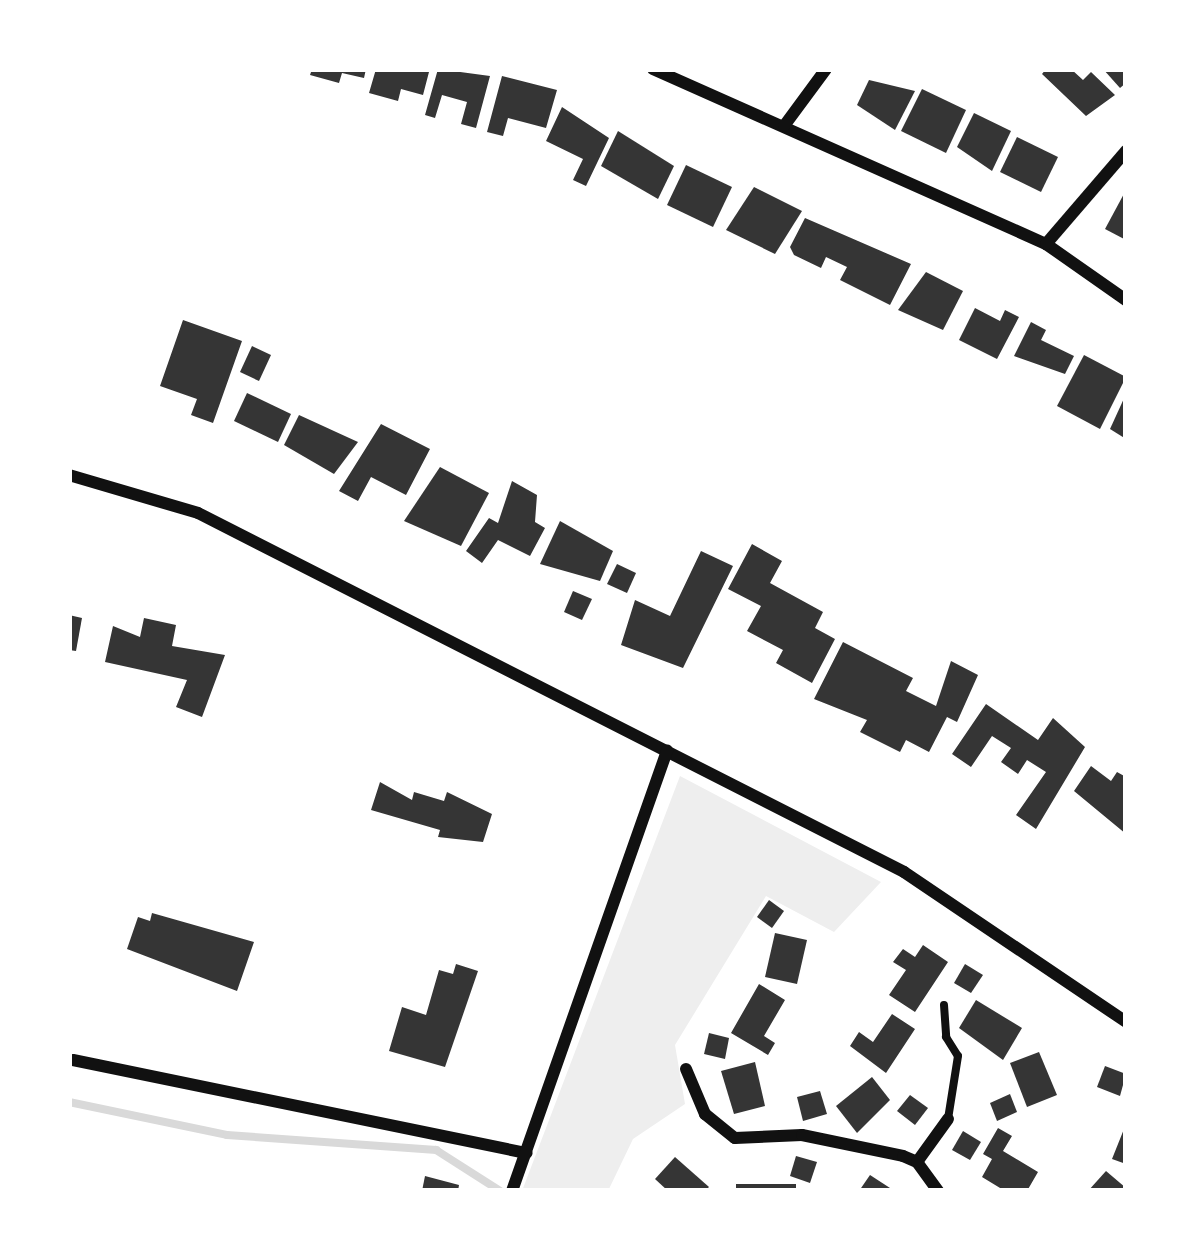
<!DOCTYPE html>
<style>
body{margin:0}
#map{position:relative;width:1195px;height:1260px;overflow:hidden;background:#fff;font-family:"Space Grotesk",sans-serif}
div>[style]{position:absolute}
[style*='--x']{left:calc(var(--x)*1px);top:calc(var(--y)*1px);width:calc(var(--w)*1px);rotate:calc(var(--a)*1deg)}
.green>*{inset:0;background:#eee}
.stream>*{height:8px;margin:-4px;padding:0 4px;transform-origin:4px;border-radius:4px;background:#d9d9d9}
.building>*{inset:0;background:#353535}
.service>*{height:8px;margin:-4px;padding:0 4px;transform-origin:4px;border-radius:4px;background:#111}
.minor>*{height:12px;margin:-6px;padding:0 6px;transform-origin:6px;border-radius:6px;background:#111}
span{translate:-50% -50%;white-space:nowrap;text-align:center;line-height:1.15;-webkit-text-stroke:12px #fff;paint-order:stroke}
.frame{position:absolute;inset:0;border:72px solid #fff;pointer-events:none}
</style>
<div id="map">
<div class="green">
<div style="clip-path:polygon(680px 776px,881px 882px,834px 932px,766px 896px,675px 1045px,685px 1104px,633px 1139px,608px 1191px,522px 1191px)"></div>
</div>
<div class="stream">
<div style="--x:69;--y:1102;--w:161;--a:11.8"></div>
<div style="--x:227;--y:1135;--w:210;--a:4.1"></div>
<div style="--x:436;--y:1150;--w:76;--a:32.6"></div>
</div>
<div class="building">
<div style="clip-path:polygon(312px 69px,366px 69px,364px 78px,342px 73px,339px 83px,310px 75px)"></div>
<div style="clip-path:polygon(376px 69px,429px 72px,423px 95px,401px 89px,398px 101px,369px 93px)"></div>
<div style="clip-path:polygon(438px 69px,490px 76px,476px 128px,461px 124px,467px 102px,442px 95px,435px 118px,425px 115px)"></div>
<div style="clip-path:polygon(1046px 69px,1071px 69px,1083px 80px,1091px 72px,1115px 95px,1086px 116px,1042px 74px)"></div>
<div style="clip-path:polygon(1103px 69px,1126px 69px,1126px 83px,1120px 88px)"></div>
<div style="clip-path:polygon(502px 76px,557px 90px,546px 128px,508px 118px,503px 136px,487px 132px)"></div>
<div style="clip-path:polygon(869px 80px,915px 91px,895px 130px,857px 105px)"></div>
<div style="clip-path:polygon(922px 89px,966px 110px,946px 153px,901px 131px)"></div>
<div style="clip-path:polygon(562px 107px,609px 138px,586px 186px,573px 180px,583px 159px,546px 141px)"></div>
<div style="clip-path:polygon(974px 113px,1011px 131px,992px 171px,957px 147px)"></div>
<div style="clip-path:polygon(618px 131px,674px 166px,658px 199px,601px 166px)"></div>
<div style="clip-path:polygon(1017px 137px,1058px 157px,1041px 192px,1000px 172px)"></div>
<div style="clip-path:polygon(686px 165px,732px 187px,713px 227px,667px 205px)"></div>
<div style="clip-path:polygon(754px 187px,802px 211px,775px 254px,726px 230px)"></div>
<div style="clip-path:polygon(1126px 190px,1126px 240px,1105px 229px)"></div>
<div style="clip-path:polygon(805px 218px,911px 264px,890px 305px,840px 280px,847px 267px,826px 257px,821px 268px,794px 255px,790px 247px)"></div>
<div style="clip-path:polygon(926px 272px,963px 291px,943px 330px,898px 310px)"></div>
<div style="clip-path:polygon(975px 308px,1000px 321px,1005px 310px,1019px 317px,997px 359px,959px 340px)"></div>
<div style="clip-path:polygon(183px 320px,242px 341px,213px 423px,191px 415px,197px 399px,160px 386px)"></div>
<div style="clip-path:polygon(1031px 322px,1046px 330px,1041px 340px,1074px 356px,1065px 374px,1014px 356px)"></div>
<div style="clip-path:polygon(252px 346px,271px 355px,259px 381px,240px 372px)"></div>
<div style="clip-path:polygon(1084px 355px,1126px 377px,1100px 429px,1057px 406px)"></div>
<div style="clip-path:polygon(247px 393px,291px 414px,278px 442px,234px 421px)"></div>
<div style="clip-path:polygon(1126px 394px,1126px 439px,1110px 429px)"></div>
<div style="clip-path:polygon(299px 415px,358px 442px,334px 474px,284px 445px)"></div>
<div style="clip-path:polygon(381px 424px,430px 449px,406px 495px,371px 477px,358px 501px,339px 491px)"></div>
<div style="clip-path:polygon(440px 467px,489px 493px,461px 546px,404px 521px)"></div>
<div style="clip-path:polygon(512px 481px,537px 495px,535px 522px,545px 528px,530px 556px,498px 540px,482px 563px,466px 551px,489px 518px,498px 523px)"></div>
<div style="clip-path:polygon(560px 521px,613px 551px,600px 581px,540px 564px)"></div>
<div style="clip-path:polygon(752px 544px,782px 561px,770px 583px,823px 612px,815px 628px,835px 639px,812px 683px,776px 663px,783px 650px,747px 631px,761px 606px,728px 589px)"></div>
<div style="clip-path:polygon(701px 551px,733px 566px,683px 668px,621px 645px,635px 600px,670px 616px)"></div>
<div style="clip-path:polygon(617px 564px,636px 573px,627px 593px,607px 584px)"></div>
<div style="clip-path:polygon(573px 591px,592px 599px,582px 620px,564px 612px)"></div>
<div style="clip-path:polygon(69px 615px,82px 618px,76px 651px,69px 650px)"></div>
<div style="clip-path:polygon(144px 618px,176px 625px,172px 646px,225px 655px,202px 717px,176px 707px,187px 680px,105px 662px,113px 626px,140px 637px)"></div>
<div style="clip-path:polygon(843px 642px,913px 678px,906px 691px,936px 706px,951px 661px,978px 675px,957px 722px,947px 717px,929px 752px,906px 740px,900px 752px,860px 732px,867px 720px,814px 699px)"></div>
<div style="clip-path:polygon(986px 704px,1038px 740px,1053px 718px,1085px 747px,1036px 829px,1016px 815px,1046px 772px,1027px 760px,1018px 774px,1001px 762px,1011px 748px,992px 736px,971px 767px,952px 754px)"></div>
<div style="clip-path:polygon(1091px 766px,1111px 781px,1117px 772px,1126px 777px,1126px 834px,1074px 791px)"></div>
<div style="clip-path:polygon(380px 782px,412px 800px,414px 792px,444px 801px,447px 792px,492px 814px,483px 842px,438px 837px,440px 830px,371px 810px)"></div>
<div style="clip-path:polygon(769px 900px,784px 911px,772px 928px,757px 917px)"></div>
<div style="clip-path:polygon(152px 913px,254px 942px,237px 991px,127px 949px,138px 917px,150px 921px)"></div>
<div style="clip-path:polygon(775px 933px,807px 940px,797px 984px,765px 977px)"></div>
<div style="clip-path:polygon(923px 945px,948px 962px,915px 1012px,889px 995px,906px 970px,893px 962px,903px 949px,915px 957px)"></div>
<div style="clip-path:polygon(456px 964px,478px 971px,445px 1067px,389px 1051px,402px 1007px,426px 1015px,439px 970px,453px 974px)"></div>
<div style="clip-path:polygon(965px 964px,983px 975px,971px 993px,954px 983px)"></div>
<div style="clip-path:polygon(759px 984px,785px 1000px,764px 1036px,775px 1043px,768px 1055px,731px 1033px)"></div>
<div style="clip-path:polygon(976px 1000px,1022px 1028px,1003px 1060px,959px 1028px)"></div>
<div style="clip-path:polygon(892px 1014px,915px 1029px,886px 1073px,850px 1046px,859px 1032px,873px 1042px)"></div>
<div style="clip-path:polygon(709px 1033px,729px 1038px,725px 1059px,704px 1054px)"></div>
<div style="clip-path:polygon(1039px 1052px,1057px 1095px,1027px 1107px,1010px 1063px)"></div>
<div style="clip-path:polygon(755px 1062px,765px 1106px,734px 1114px,721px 1071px)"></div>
<div style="clip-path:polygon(1105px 1066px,1126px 1074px,1120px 1096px,1097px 1087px)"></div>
<div style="clip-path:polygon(872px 1077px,890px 1100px,857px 1133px,836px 1106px)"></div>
<div style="clip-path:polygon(820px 1091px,827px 1114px,803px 1121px,797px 1097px)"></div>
<div style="clip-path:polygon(1010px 1094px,1017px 1112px,997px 1121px,990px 1103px)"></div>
<div style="clip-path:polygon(910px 1095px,928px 1108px,915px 1125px,897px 1111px)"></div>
<div style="clip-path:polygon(1126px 1124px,1126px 1164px,1112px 1159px)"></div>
<div style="clip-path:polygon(998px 1128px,1012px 1136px,1003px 1151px,1038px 1172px,1027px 1191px,1005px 1191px,982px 1177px,992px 1159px,983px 1154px)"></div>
<div style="clip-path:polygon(963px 1131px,981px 1142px,970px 1160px,952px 1150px)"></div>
<div style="clip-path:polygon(796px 1156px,817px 1162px,810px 1183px,790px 1176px)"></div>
<div style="clip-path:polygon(675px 1157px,709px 1187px,705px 1191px,668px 1191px,655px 1179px)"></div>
<div style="clip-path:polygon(1106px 1171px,1126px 1188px,1126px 1191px,1088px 1191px)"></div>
<div style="clip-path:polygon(870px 1175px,890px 1188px,888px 1191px,859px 1191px)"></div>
<div style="clip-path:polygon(425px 1176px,459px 1185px,458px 1191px,422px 1191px)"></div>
<div style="clip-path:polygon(736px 1184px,796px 1184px,796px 1191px,736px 1191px)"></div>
</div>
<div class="service">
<div style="--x:944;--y:1005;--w:32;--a:86"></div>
<div style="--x:946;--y:1037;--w:22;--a:58"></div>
<div style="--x:958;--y:1056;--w:64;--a:99"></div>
</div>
<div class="minor">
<div style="--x:653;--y:69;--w:430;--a:24"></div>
<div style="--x:1046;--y:244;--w:98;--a:35"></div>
<div style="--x:784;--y:126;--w:71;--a:-53.6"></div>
<div style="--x:1046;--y:244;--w:123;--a:-49.3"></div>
<div style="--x:69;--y:475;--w:134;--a:16.4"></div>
<div style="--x:198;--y:513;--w:792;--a:26.95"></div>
<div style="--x:904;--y:872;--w:268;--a:34"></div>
<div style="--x:73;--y:1060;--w:463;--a:11.6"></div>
<div style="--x:686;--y:1069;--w:49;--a:67.1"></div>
<div style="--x:705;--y:1114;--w:38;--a:39"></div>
<div style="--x:735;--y:1138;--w:67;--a:-2.6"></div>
<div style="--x:802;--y:1135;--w:103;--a:11.7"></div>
<div style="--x:903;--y:1156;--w:15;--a:23"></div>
<div style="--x:917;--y:1162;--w:36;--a:54"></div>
<div style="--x:917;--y:1162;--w:53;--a:-54.2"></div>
<div style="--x:512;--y:1191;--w:467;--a:-70.6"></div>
</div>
<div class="frame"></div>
</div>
